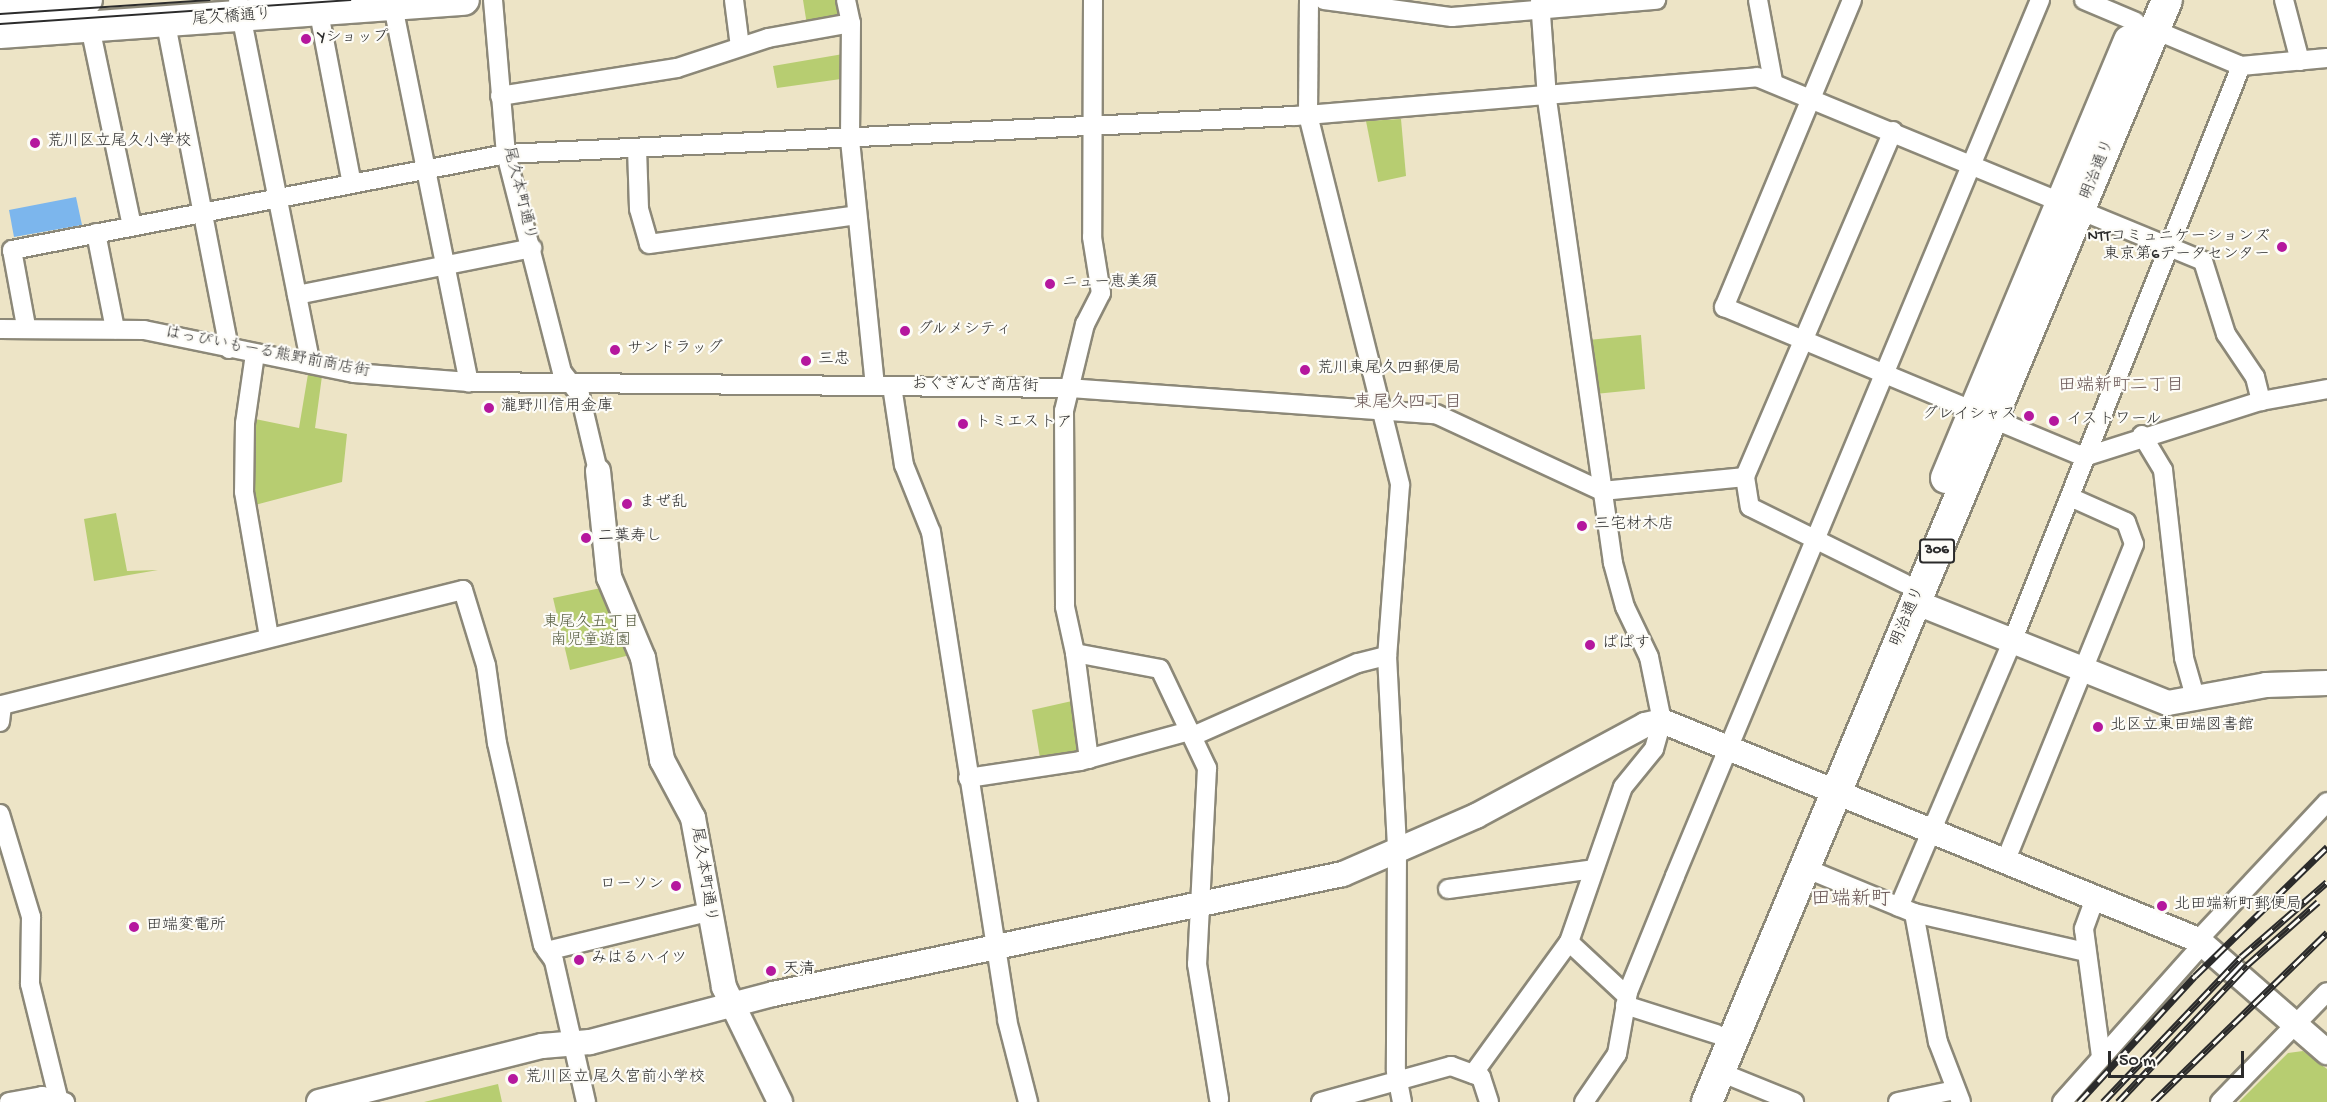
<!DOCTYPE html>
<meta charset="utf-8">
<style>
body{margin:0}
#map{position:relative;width:2327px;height:1102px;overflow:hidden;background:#ede4c6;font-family:"Gochi Hand","Klee One",sans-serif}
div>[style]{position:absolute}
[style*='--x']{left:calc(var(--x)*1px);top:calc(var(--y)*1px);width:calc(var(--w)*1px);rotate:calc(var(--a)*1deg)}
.green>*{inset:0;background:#b7cd71}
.water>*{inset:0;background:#7cb6ed}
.roads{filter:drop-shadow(2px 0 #8c8878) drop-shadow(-2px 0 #8c8878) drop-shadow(0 2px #8c8878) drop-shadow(0 -2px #8c8878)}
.minor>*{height:18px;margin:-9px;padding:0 9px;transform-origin:9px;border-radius:9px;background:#fff}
.tertiary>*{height:24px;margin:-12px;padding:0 12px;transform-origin:12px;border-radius:12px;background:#fff}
.primary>*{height:30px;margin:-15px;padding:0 15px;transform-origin:15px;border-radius:15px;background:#fff}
.tram>*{height:1.5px;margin:-0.75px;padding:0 0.75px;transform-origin:0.75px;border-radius:0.75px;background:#2b2b2b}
.rail>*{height:7px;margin-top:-3.5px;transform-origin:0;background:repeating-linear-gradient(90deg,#fdfcf7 0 14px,#2b2b2b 0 28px);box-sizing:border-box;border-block:2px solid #2b2b2b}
.dots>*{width:16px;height:16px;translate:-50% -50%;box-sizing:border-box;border:3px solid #fdfcf7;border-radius:50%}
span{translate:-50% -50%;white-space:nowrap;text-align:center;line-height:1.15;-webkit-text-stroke:4.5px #fdfcf7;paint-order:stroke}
.shield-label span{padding:2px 4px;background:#fdfcf7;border:2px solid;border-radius:4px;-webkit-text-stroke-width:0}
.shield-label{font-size:15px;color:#2b2b2b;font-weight:700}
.street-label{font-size:16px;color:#2b2b2b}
.poi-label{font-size:16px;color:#2b2b2b}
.left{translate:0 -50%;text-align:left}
.right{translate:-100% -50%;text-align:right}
.park-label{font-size:16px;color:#555c40}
.neighbourhood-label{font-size:18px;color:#6b5857}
.quarter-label{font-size:20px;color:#6b5857}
.scale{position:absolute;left:2108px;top:1051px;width:136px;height:27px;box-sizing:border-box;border:3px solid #2b2b2b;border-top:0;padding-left:8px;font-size:18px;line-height:21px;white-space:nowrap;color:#2b2b2b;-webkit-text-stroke:4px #fdfcf7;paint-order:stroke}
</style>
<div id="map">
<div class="green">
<div style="clip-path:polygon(803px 0,837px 0,841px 21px,807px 25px)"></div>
<div style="clip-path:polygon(849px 53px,848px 78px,777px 88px,773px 66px)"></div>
<div style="clip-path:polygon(1401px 119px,1406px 176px,1378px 182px,1366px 121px)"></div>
<div style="clip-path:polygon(1641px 335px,1645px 389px,1595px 394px,1588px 340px)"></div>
<div style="clip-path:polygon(308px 374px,322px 376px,315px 428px,347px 434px,342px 482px,251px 506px,250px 418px,299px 428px)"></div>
<div style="clip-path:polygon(116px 513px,127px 571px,158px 570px,94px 581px,84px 519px)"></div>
<div style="clip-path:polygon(601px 588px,630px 655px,570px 670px,553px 598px)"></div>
<div style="clip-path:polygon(1072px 701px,1081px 755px,1041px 764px,1032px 710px)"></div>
<div style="clip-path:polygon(2303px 1051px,2327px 1069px,2327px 1102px,2239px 1102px,2288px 1053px)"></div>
<div style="clip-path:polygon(498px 1084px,502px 1102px,424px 1102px)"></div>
</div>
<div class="water">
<div style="clip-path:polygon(76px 197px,82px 225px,14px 237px,9px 210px)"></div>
</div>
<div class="roads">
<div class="minor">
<div style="--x:238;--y:0;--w:371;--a:78.7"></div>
<div style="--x:493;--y:0;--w:155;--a:85.2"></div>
<div style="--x:506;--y:154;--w:225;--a:75.6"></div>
<div style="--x:562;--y:372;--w:29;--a:52"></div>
<div style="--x:580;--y:395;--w:78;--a:76.7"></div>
<div style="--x:734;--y:0;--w:47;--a:82.7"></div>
<div style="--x:846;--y:0;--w:24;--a:78"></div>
<div style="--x:851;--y:23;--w:117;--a:90.5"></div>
<div style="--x:850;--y:140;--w:247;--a:84.2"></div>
<div style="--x:1093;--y:0;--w:237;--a:90.2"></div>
<div style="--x:1092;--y:237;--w:57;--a:80.9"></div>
<div style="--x:1101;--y:293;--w:35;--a:117"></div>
<div style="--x:1085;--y:324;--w:89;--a:103.6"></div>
<div style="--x:1064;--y:411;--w:196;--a:89.7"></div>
<div style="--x:1065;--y:607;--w:47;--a:77.7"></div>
<div style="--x:1075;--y:653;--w:86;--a:10.7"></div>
<div style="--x:1160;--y:669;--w:110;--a:64.6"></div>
<div style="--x:1207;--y:768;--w:196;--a:92.9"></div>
<div style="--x:1197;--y:964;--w:137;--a:80.7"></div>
<div style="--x:1309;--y:0;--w:115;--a:90.5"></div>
<div style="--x:1308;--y:115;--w:381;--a:76"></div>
<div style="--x:1400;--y:485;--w:171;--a:94.3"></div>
<div style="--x:1387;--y:656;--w:194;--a:87"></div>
<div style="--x:1397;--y:850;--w:221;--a:90.3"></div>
<div style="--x:1396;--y:1071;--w:32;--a:79"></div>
<div style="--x:1324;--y:0;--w:129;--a:7.6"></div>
<div style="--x:1452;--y:17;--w:205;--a:-4.8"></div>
<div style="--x:1758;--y:0;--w:82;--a:79.5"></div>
<div style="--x:1852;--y:0;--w:333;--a:112.6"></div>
<div style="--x:1724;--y:307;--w:390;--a:22.6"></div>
<div style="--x:2084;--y:457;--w:186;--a:-17.6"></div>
<div style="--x:2261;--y:401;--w:67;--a:-10.3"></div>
<div style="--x:2084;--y:0;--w:56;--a:22.9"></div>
<div style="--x:2284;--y:0;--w:63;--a:75.3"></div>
<div style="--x:393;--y:6;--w:384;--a:78.6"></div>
<div style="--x:319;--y:13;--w:174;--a:79.1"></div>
<div style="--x:166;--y:24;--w:331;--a:79"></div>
<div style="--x:90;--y:27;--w:203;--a:78.1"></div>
<div style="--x:2155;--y:30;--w:93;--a:22.7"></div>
<div style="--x:2241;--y:66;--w:86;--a:-5.3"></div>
<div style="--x:500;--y:96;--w:179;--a:-9"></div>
<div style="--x:677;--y:68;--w:96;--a:-18.2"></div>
<div style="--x:768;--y:38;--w:84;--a:-10.2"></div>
<div style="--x:1893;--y:131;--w:376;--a:113.2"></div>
<div style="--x:1745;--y:477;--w:30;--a:81"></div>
<div style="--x:1750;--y:507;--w:172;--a:26.3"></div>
<div style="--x:637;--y:148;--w:61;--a:88.1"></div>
<div style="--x:639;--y:209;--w:36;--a:74"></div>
<div style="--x:649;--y:244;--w:210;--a:-7.9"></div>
<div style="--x:96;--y:233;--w:98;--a:78.8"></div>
<div style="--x:297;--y:295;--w:240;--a:-11.3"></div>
<div style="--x:26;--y:326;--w:77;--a:-100.4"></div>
<div style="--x:12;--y:250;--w:503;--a:-11"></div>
<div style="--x:506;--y:154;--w:790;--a:-2.76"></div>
<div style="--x:1295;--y:116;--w:464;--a:-4.8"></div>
<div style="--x:1757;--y:77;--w:482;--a:22.4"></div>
<div style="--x:2203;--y:261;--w:77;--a:72.5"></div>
<div style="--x:2226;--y:334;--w:52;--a:56"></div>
<div style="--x:2255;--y:377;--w:25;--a:76"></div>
<div style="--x:0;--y:329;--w:144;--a:0.4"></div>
<div style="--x:144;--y:330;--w:214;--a:11.6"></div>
<div style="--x:354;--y:373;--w:115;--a:4.5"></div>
<div style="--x:469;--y:382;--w:600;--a:0.57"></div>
<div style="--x:1069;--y:388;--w:368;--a:4.1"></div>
<div style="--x:1436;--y:414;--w:183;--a:24.9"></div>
<div style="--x:1602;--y:491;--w:144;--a:-5.6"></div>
<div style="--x:255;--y:354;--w:70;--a:98.2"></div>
<div style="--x:245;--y:423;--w:69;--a:90.8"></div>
<div style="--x:244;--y:492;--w:147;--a:80.2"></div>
<div style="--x:892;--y:386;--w:80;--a:81.4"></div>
<div style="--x:904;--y:465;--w:72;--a:68.1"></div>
<div style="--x:931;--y:532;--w:494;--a:81.1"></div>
<div style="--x:1007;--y:1020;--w:85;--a:75.6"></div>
<div style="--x:2142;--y:435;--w:41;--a:59"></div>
<div style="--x:2163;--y:470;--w:189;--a:83.6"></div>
<div style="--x:2184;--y:658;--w:44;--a:74.1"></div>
<div style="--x:1075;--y:653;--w:107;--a:82.5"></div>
<div style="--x:0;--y:722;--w:17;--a:-83"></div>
<div style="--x:2;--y:705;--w:475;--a:-14"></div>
<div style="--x:463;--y:590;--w:78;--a:73"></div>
<div style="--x:486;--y:665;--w:79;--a:82"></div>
<div style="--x:497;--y:743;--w:207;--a:77.2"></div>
<div style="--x:543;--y:945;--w:19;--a:55"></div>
<div style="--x:554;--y:961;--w:145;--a:77.2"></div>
<div style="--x:1193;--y:736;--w:180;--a:-23.9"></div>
<div style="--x:1358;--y:663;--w:30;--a:-14"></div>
<div style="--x:968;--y:778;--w:113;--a:-8.6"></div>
<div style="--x:1080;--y:761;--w:114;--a:-15.3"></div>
<div style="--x:0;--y:814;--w:108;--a:73.2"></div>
<div style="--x:31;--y:917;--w:67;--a:90.9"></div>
<div style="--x:30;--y:984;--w:116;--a:76.1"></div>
<div style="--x:2005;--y:862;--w:343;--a:-67.9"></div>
<div style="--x:2134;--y:544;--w:23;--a:-110"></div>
<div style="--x:2126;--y:522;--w:61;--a:-155.9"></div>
<div style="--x:1805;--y:868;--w:118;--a:22.4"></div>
<div style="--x:1914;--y:913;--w:175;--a:12.8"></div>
<div style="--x:1448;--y:889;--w:147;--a:-7.8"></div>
<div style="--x:2094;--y:901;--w:30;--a:110"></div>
<div style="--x:2084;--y:929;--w:128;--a:82.4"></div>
<div style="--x:1899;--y:907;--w:288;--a:-66.9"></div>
<div style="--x:2012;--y:642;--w:620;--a:-68.32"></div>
<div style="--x:1914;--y:913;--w:131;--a:79.5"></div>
<div style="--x:1938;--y:1042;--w:64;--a:69"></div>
<div style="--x:2198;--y:940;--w:189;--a:-46.9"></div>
<div style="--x:1569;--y:942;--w:79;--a:43"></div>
<div style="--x:547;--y:951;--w:166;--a:-13.6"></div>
<div style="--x:1625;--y:1005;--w:96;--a:17.7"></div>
<div style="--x:1720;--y:1072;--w:80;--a:22.1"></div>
<div style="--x:1473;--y:1074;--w:163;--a:-54"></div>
<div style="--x:1569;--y:942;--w:164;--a:-70.8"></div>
<div style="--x:1623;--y:787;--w:49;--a:-50.8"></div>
<div style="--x:1654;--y:749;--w:29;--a:-74"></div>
<div style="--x:1662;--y:721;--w:65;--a:-101.5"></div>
<div style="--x:1649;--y:657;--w:55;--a:-115.6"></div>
<div style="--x:1625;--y:607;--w:46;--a:-105.3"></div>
<div style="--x:1613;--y:563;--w:470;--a:-98.1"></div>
<div style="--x:1547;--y:98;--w:98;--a:-94.1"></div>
<div style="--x:9;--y:1102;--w:34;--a:-10"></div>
<div style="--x:42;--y:1096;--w:24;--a:15"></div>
<div style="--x:1321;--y:1102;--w:135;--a:-15.5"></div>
<div style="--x:1451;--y:1066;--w:32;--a:20"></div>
<div style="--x:1481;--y:1077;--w:26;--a:72"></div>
<div style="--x:1584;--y:1102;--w:58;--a:-55.5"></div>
<div style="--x:1617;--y:1054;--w:63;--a:-79.9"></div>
<div style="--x:1628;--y:992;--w:125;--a:-67.9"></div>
<div style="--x:1675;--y:876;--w:949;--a:-67.38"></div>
<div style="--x:1898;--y:1102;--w:58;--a:-11.9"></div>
<div style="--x:2062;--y:1102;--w:212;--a:-48.3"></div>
<div style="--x:2220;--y:1102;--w:153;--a:-45.8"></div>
</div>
<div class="tertiary">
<div style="--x:598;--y:471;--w:107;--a:84.1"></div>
<div style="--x:609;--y:577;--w:88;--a:67.2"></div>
<div style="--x:643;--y:658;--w:104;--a:79.4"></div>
<div style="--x:662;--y:760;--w:66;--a:61.9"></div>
<div style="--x:693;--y:818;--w:172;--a:79.6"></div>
<div style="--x:724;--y:987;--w:128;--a:64"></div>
<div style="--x:1915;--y:602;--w:272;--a:21.8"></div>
<div style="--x:2168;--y:703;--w:100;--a:-10.4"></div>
<div style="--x:2266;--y:685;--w:61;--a:-1.9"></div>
<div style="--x:319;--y:1102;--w:230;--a:-14.1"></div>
<div style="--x:542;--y:1046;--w:48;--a:-4.8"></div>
<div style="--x:590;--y:1042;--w:189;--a:-14.7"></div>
<div style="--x:773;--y:994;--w:582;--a:-11.89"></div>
<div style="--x:1343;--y:874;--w:145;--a:-23.6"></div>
<div style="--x:1476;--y:816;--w:192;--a:-28.3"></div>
<div style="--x:1645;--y:725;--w:17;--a:-13"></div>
<div style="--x:1662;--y:721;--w:579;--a:22.22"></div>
<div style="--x:2198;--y:940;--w:171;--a:41"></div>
</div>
<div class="primary">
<div style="--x:0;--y:4;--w:87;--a:-2.6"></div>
<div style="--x:0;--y:33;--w:465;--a:-4.1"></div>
<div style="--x:1946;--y:478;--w:474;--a:-67.3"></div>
<div style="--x:1707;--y:1102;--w:1194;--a:-67.34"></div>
</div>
</div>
<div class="tram">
<div style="--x:0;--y:14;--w:210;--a:-3.8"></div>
<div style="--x:0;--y:24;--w:351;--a:-3.9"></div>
</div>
<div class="rail">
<div style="--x:2079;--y:1102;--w:171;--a:-47.4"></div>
<div style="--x:2195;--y:976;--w:185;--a:-44.3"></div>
<div style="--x:2103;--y:1102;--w:200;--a:-46.4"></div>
<div style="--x:2241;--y:957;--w:114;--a:-41.1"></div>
<div style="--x:2118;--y:1102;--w:188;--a:-46.7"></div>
<div style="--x:2247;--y:965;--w:95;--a:-41.6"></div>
<div style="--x:2153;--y:1102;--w:243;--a:-44.2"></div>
</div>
<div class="dots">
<div style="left:306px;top:39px;background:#b5179e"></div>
<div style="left:35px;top:143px;background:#b5179e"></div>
<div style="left:2282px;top:247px;background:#b5179e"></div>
<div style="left:1050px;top:284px;background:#b5179e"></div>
<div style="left:905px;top:331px;background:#b5179e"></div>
<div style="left:615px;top:350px;background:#b5179e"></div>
<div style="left:806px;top:361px;background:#b5179e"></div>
<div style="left:1305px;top:370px;background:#b5179e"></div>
<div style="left:489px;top:408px;background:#b5179e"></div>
<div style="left:2029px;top:416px;background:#b5179e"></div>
<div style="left:2054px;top:421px;background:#b5179e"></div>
<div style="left:963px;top:424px;background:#b5179e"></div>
<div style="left:627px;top:504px;background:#b5179e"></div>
<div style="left:1582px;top:526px;background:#b5179e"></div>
<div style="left:586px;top:538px;background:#b5179e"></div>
<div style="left:1590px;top:645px;background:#b5179e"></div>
<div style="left:2098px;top:727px;background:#b5179e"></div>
<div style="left:676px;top:886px;background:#b5179e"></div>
<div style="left:2162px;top:906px;background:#b5179e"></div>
<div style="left:134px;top:927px;background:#b5179e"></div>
<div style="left:579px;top:960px;background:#b5179e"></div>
<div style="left:771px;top:971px;background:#b5179e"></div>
<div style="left:513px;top:1079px;background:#b5179e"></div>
</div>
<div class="shield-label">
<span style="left:1937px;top:551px">306</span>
</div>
<div class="street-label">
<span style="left:232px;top:19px;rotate:-4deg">尾久橋通り</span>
<span style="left:2099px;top:170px;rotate:-68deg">明治通り</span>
<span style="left:518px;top:194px;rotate:76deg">尾久本町通り</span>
<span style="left:267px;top:354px;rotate:11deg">はっぴいもーる熊野前商店街</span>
<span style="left:975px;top:387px;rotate:1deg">おぐぎんざ商店街</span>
<span style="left:1909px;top:617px;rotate:-67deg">明治通り</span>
<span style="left:702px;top:875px;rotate:81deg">尾久本町通り</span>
</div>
<div class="poi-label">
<span class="left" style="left:318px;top:39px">Yショップ</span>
<span class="left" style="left:47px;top:143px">荒川区立尾久小学校</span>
<span class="right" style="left:2270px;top:247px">NTTコミュニケーションズ<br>東京第6データセンター</span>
<span class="left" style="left:1062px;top:284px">ニュー恵美須</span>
<span class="left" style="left:917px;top:331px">グルメシティ</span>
<span class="left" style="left:627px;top:350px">サンドラッグ</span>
<span class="left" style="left:818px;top:361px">三忠</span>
<span class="left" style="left:1317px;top:370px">荒川東尾久四郵便局</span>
<span class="left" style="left:501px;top:408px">瀧野川信用金庫</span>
<span class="right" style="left:2017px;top:416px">グレイシャス</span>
<span class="left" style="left:2066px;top:421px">イストワール</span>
<span class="left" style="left:975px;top:424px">トミエストア</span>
<span class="left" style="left:639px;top:504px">まぜ乱</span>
<span class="left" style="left:1594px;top:526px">三宅材木店</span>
<span class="left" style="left:598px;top:538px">二葉寿し</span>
<span class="left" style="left:1602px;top:645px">ぱぱす</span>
<span class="left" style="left:2110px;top:727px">北区立東田端図書館</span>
<span class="right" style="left:664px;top:886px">ローソン</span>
<span class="left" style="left:2174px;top:906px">北田端新町郵便局</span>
<span class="left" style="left:146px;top:927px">田端変電所</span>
<span class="left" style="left:591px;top:960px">みはるハイツ</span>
<span class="left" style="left:783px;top:971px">天清</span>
<span class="left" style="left:525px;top:1079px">荒川区立 尾久宮前小学校</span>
</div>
<div class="park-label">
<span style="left:591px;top:633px">東尾久五丁目<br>南児童遊園</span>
</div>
<div class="neighbourhood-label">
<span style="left:2121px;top:387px">田端新町二丁目</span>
<span style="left:1408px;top:404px">東尾久四丁目</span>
</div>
<div class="quarter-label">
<span style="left:1851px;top:900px">田端新町</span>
</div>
<div class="scale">50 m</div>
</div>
